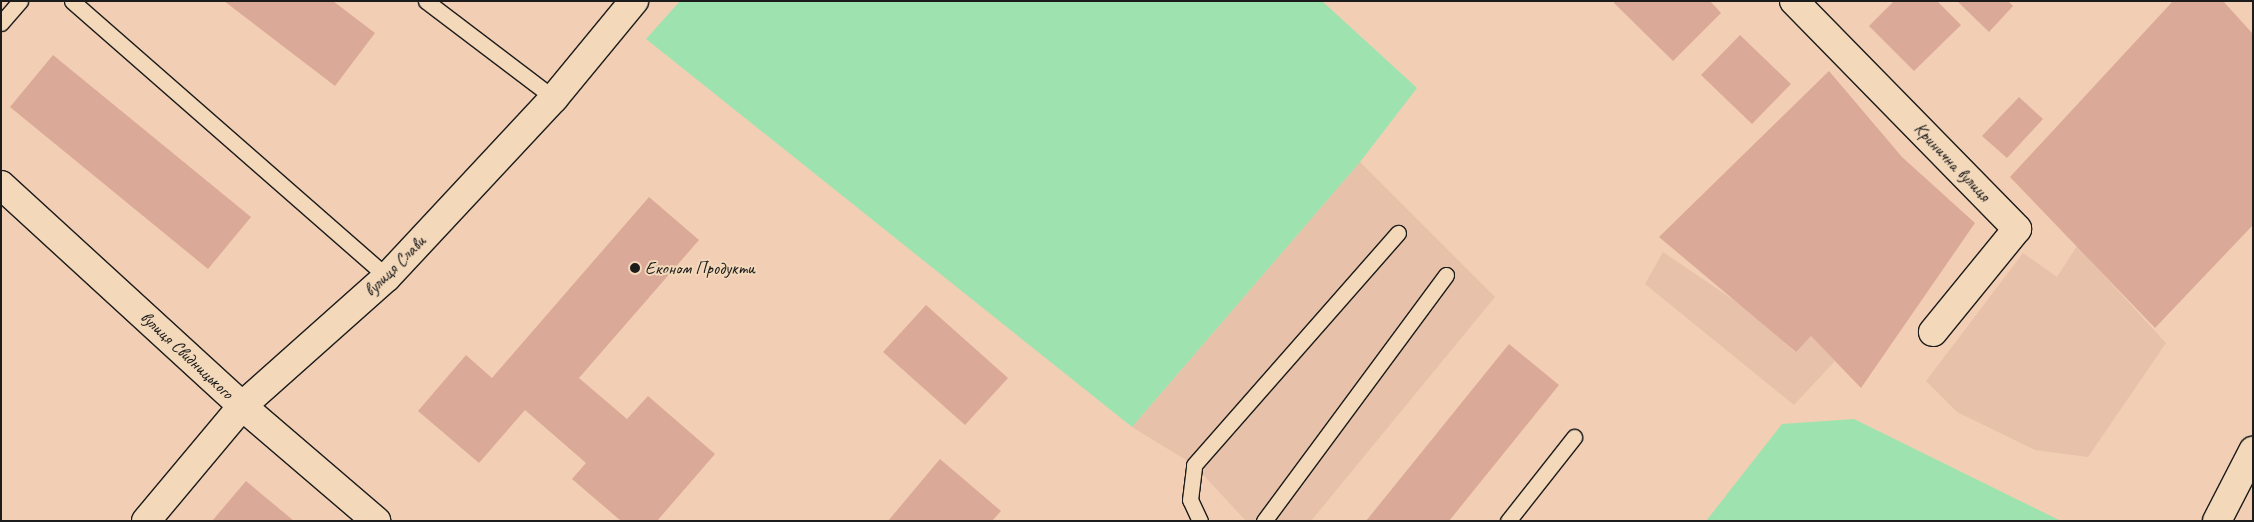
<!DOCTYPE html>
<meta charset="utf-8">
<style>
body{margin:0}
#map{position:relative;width:2254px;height:522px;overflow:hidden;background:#f2cfb4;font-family:Caveat,sans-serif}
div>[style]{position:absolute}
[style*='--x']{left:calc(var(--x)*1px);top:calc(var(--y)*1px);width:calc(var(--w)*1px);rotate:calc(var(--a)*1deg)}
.built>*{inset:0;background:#e7c1a9}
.green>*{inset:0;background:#9ee3af}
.building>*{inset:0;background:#dba998}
.roads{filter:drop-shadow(1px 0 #1c1c1c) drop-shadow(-1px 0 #1c1c1c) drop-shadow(0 1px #1c1c1c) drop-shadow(0 -1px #1c1c1c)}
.service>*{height:15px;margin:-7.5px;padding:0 7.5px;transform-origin:7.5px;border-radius:7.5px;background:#f3d8ba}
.minor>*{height:28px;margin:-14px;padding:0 14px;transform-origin:14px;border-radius:14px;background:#f3d8ba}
.dots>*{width:14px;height:14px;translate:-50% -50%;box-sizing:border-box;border:2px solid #f3d8ba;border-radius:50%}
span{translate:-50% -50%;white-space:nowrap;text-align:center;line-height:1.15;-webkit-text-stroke:4px #f3d8ba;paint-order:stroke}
.street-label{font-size:18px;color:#1c1c1c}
.poi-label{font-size:18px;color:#1c1c1c}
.left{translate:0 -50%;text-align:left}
.frame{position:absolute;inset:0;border:2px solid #1c1c1c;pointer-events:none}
</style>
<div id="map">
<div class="built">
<div style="clip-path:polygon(1360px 162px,1495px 297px,1311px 521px,1246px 521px,1194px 465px,1132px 427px)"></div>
<div style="clip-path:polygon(2077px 246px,2166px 343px,2088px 457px,2035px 450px,1957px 412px,1926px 381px,2023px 253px,2057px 277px)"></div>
<div style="clip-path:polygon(1663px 252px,1744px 307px,1795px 352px,1811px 336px,1835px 361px,1794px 405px,1645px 284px)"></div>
</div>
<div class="green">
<div style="clip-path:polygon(680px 1px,1322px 1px,1417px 88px,1360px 162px,1132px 427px,646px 39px)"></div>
<div style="clip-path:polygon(1854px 419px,2061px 521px,1706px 521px,1782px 424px)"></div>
</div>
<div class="building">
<div style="clip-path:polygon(224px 1px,333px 1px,375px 33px,335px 86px)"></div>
<div style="clip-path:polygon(1616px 1px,1710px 1px,1721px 13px,1673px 61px,1614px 3px)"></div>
<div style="clip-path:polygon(1894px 1px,1937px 1px,1961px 25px,1914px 71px,1869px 26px)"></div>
<div style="clip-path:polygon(1957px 1px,2008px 1px,2013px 6px,1989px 32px)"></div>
<div style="clip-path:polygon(2173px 1px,2223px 1px,2253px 34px,2253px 225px,2155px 328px,2010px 177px)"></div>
<div style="clip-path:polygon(1740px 35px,1791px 84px,1752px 124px,1701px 75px)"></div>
<div style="clip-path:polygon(53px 55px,251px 217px,208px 269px,10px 107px)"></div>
<div style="clip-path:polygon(1829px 71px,1902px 157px,1975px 223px,1861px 388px,1811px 336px,1796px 352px,1659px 237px)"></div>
<div style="clip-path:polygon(2019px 97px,2043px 119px,2007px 158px,1982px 136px)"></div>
<div style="clip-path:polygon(649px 197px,699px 240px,579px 378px,627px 419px,648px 396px,715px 454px,657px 521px,621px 521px,572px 479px,586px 463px,525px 410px,479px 463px,418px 411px,466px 355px,492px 378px)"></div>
<div style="clip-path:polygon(926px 305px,1008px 378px,965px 425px,883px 352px)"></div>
<div style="clip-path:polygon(1509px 344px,1559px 385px,1449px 521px,1366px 521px)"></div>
<div style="clip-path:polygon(940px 459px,1001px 511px,992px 521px,888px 521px)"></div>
<div style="clip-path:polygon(246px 481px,294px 521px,212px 521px)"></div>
</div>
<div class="roads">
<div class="service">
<div style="--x:72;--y:1;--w:419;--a:41.2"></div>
<div style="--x:426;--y:1;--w:161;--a:37.2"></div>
<div style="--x:1;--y:23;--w:29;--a:-49"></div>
<div style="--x:1200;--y:521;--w:23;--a:-115"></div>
<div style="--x:1190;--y:500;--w:35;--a:-83"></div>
<div style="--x:1194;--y:465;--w:309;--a:-48.7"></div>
<div style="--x:1264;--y:521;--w:306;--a:-53.5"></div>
<div style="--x:1508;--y:521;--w:107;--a:-51.8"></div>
</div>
<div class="minor">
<div style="--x:1794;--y:1;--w:319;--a:45.6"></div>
<div style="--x:2017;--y:229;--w:133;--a:129.2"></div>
<div style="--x:1;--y:185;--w:327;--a:42.5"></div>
<div style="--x:242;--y:406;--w:177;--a:40.6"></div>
<div style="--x:146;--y:521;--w:150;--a:-50.1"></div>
<div style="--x:242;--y:406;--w:194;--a:-41.7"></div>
<div style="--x:387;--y:277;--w:245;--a:-47"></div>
<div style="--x:554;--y:98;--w:126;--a:-50.5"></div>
<div style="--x:2217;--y:521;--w:79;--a:-62.8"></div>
</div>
</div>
<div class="dots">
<div style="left:635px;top:268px;background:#1c1c1c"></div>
</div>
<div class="street-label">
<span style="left:1952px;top:162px;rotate:46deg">Кринична вулиця</span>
<span style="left:395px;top:266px;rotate:-45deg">вулиця Слави</span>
<span style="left:187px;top:355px;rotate:43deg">вулиця Свидницького</span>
</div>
<div class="poi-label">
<span class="left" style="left:645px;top:268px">Економ Продукти</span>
</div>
<div class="frame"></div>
</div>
